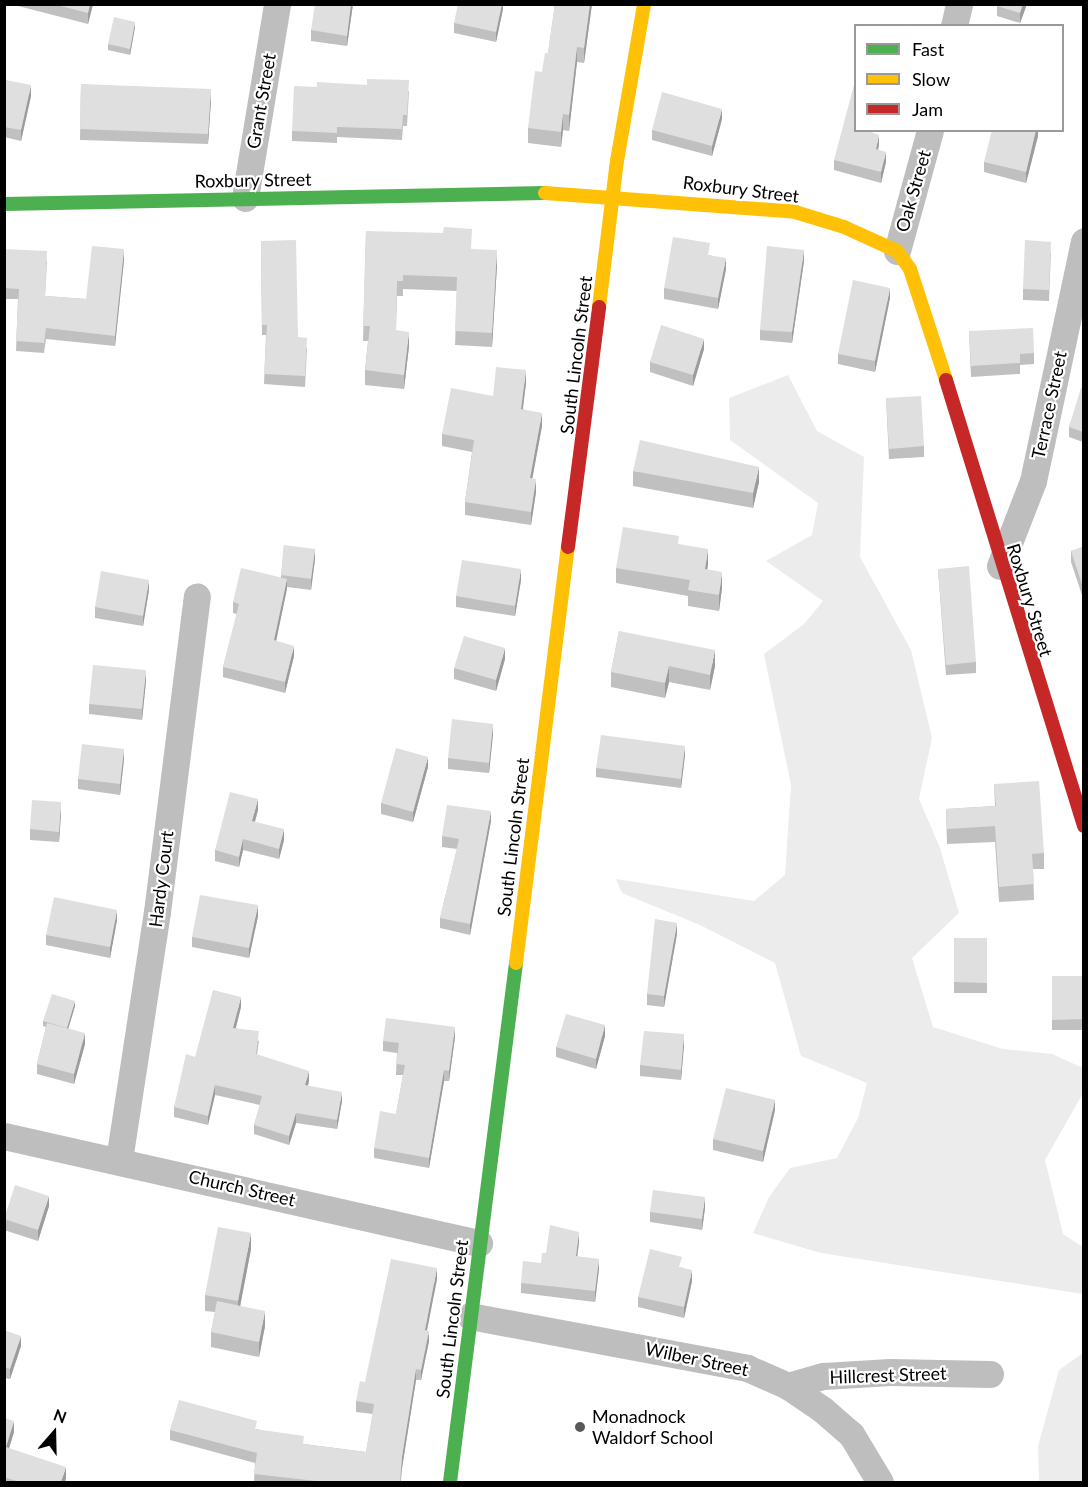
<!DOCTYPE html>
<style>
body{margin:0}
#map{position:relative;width:1088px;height:1487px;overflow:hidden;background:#fff;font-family:Lato,sans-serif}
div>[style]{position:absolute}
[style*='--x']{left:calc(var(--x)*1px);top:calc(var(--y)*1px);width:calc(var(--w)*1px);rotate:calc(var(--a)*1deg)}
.green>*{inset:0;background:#ececec}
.street>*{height:27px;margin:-13.5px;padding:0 13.5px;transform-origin:13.5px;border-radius:13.5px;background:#bebebe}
.fast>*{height:14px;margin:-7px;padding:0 7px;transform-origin:7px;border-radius:7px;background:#4caf50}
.slow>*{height:14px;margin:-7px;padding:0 7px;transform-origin:7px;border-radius:7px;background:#ffc107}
.jam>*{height:14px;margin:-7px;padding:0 7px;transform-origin:7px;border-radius:7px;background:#c62828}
.wall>*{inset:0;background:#c0c0c0}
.shaded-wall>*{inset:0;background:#9c9c9c}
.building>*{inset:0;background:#dfdfdf}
.dots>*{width:16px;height:16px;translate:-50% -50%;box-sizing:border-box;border:3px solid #fff;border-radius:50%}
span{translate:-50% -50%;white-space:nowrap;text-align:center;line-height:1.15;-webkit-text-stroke:4.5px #fff;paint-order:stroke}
.street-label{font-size:18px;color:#000}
.poi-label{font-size:18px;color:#000}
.left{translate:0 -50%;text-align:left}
.frame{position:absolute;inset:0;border:6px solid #000;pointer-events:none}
.legend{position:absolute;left:854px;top:24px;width:210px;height:108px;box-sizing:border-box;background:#fff;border:2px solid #999;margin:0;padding:8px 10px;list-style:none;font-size:18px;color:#000}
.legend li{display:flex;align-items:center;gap:12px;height:30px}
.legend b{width:30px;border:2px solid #999}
.north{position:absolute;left:24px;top:1403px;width:60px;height:60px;-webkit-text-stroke:4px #fff;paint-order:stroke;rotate:20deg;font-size:16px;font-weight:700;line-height:24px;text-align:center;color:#000}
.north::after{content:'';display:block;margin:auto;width:21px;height:27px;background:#000;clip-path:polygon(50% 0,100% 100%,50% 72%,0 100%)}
</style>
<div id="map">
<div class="green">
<div style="clip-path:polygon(788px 375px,817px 431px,864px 457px,860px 557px,911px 650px,932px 738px,919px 799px,940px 848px,959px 913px,912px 958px,933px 1027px,1003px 1049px,1052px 1054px,1083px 1068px,1083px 1093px,1045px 1160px,1063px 1234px,1083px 1247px,1083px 1294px,821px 1253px,753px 1233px,769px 1197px,790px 1168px,837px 1158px,858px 1118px,867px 1083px,801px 1056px,775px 963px,700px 925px,622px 893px,616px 879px,754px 901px,785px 875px,791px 785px,764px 654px,804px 624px,823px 601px,766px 561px,812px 535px,818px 503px,730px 440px,729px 398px)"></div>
<div style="clip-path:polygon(1083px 1353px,1083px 1482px,1039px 1482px,1038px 1446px,1059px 1370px)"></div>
</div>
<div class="street">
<div style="--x:954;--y:26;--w:23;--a:-77"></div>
<div style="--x:245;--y:198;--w:197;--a:-80.6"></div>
<div style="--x:897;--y:251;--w:125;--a:-74.7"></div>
<div style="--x:1000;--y:566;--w:91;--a:-68.8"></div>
<div style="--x:1033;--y:481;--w:245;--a:-78"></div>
<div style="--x:4;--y:1136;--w:487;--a:12.7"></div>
<div style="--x:119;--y:1160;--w:251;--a:-81.3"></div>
<div style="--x:157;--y:912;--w:318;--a:-82.8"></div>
<div style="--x:470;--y:1316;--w:282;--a:10.6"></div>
<div style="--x:747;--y:1368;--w:45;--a:23.7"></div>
<div style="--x:788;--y:1386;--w:42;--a:34.4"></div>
<div style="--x:823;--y:1410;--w:37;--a:41"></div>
<div style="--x:851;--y:1434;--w:56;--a:58.9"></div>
<div style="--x:788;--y:1386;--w:37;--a:-16"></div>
<div style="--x:824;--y:1376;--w:66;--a:-3.5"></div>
<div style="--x:890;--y:1372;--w:100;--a:1.1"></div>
</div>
<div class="fast">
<div style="--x:4;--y:204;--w:541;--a:-1.16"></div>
<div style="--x:450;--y:1482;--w:523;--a:-82.75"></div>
</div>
<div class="slow">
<div style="--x:545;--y:193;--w:251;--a:4.3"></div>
<div style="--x:795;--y:212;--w:51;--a:17"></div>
<div style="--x:844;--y:227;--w:58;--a:24.4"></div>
<div style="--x:897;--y:251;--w:22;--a:54"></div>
<div style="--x:910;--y:269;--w:117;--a:72"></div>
<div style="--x:599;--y:307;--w:147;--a:-83"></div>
<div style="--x:617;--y:161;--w:159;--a:-80.2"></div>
<div style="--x:516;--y:963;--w:419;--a:-82.9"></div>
</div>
<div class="jam">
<div style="--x:946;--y:380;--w:467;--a:72.8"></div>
<div style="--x:568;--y:547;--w:242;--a:-82.6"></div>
</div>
<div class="wall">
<div style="clip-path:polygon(18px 4px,93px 4px,88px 24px,18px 6px)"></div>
<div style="clip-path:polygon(353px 4px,347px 46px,311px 41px,311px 30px)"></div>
<div style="clip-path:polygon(503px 4px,503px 9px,496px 42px,454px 33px,454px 23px)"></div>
<div style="clip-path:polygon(555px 4px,592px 4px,584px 63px,577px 62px,569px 131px,563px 130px,561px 147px,528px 143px,528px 128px,548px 53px)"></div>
<div style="clip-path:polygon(1027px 4px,1020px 23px,997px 16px,997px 6px)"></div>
<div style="clip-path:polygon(135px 27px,130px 55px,108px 50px,108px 44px)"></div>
<div style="clip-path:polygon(81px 84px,211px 100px,208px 144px,80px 140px)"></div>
<div style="clip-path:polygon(4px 86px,31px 96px,21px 141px,4px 137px)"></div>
<div style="clip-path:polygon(409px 91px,407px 126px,403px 126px,402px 140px,337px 137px,337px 143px,292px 141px,292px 131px)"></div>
<div style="clip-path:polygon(722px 119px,712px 156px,652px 140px,652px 130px)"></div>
<div style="clip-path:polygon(1038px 130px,1038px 136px,1026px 183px,984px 172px,984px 162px)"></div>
<div style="clip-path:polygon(867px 132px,879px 145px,878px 149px,886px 162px,881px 183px,834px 170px,834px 160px)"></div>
<div style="clip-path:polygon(366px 231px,472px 249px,497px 265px,492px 347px,455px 345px,457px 291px,403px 289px,403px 296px,397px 296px,396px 330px,409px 346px,404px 389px,365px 385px,365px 370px,368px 341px,363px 341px)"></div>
<div style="clip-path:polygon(261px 241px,298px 337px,307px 348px,305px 387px,264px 384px,266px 335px,262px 335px)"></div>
<div style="clip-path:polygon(4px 249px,47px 261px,45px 296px,86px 299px,124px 260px,115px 346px,46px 339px,44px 353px,16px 351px,18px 299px,4px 299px)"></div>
<div style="clip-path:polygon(1051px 252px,1049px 301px,1023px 300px,1023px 289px)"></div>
<div style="clip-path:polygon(710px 255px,726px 269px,718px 309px,664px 299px,664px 288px)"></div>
<div style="clip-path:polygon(804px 261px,792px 343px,760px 340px,760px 330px)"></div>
<div style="clip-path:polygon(890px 298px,875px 372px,838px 364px,838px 354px)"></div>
<div style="clip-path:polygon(969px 331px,1034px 353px,1034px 364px,1020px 365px,1020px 374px,971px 377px)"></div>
<div style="clip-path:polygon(704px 349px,693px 386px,650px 372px,650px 362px)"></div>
<div style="clip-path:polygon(526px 383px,523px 409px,542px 426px,532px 479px,536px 492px,531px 525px,465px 515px,465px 502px,472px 452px,442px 446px,442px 434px,493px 396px)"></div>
<div style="clip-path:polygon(1083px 388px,1083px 442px,1069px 437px,1069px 427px)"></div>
<div style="clip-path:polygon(886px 398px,924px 446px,924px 457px,889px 459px)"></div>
<div style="clip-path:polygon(633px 471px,759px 482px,753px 508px,633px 486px)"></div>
<div style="clip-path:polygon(679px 544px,708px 564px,707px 570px,722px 588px,719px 611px,688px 606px,688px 596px,616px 583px,616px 568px)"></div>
<div style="clip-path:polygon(284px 545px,315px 559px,311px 590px,287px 587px,276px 641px,294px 656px,285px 693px,223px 677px,223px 667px,237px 614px,233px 613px,233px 602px,281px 577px)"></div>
<div style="clip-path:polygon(1083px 547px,1083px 598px,1071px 562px,1071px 551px)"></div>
<div style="clip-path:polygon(938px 569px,976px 662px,976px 673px,946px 675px)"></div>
<div style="clip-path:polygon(521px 580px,515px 616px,456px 607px,456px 596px)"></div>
<div style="clip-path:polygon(149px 590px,143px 626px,95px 618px,95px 607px)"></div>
<div style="clip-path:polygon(619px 631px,715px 666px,710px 690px,669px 682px,665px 698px,611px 687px,611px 672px)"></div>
<div style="clip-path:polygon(505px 659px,496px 691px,454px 679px,454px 668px)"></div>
<div style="clip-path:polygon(146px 681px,142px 720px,89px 714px,89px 704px)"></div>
<div style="clip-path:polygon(493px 734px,489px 773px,448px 769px,448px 758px)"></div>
<div style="clip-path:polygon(685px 755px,681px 788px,596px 777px,596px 768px)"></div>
<div style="clip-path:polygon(124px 759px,120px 795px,78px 789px,78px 779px)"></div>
<div style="clip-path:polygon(428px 767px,413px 822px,381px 814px,381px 803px)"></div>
<div style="clip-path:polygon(994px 784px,1044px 853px,1044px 869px,1033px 869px,1034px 900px,999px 902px,995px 842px,947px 844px,946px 809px,995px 806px)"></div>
<div style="clip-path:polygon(258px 810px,255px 822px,284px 840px,279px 859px,243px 850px,239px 867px,215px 861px,215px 850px)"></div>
<div style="clip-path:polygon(61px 813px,59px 842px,30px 840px,30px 829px)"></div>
<div style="clip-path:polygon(491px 821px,470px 935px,440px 928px,440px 918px,457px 849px,442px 847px,442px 836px)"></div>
<div style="clip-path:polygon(258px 916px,249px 958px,192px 947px,192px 937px)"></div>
<div style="clip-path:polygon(117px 920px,110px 958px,46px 945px,46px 935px)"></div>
<div style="clip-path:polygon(677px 934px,664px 1007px,647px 1005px,647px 994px)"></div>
<div style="clip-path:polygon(954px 938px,987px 938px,987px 993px,954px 993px)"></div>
<div style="clip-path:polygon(1052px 976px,1083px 976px,1083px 1030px,1052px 1030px)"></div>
<div style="clip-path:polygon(75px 1006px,68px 1029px,85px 1044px,74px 1084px,37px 1074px,37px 1064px,46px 1027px,43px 1026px,43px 1021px)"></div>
<div style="clip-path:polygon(241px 1007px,236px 1028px,259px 1041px,257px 1055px,309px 1081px,308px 1086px,342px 1101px,337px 1129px,296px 1123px,289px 1145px,254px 1134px,254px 1125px,260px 1105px,215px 1095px,208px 1125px,174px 1117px,174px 1107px,195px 1057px)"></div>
<div style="clip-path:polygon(605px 1036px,596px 1069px,556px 1057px,556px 1047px)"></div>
<div style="clip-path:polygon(455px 1037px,449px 1081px,444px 1081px,429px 1168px,374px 1158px,374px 1148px,396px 1114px,403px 1075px,396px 1075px,397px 1053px,383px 1051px,383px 1041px)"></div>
<div style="clip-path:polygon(684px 1045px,681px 1080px,640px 1076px,640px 1065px)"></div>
<div style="clip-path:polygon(775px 1110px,763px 1162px,713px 1150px,713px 1139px)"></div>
<div style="clip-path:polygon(49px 1206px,38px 1241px,4px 1230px,4px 1217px)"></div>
<div style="clip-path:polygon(705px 1208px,702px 1230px,650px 1222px,650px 1212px)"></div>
<div style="clip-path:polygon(579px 1242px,577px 1257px,599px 1269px,595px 1302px,521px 1293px,521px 1283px,541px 1263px,546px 1253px)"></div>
<div style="clip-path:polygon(251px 1249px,240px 1306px,265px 1326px,259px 1357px,211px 1347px,211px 1332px,215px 1312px,205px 1311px,205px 1295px)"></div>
<div style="clip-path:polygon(682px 1267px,692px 1281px,684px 1318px,638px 1307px,638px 1297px)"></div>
<div style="clip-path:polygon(437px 1279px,427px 1330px,429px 1341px,421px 1380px,416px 1380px,402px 1468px,401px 1482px,254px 1482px,255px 1463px,170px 1440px,170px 1430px,257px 1429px,304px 1444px,366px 1452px,373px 1414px,356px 1412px,356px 1401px)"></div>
<div style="clip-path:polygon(4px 1330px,21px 1346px,10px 1379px,4px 1378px)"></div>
<div style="clip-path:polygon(4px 1418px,14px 1432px,9px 1448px,66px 1478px,65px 1482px,4px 1482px)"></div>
</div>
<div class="shaded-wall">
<div style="clip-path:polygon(90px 4px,93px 4px,88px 24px,88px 13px)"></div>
<div style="clip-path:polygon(351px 4px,353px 4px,347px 46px,347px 36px)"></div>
<div style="clip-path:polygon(502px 4px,503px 4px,503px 9px,496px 42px,496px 32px)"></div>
<div style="clip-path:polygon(590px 4px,592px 4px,584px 63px,584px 48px)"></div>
<div style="clip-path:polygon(1023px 4px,1027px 4px,1020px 23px,1020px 13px)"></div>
<div style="clip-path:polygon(135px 22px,135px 27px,130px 55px,130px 49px)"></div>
<div style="clip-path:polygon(577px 47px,577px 62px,569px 131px,569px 115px)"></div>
<div style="clip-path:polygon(31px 85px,31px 96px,21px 141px,21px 130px)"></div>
<div style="clip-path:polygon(211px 89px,211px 100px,208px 144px,208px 134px)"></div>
<div style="clip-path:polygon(722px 109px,722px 119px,712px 156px,712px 146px)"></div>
<div style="clip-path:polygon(563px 114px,563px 130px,561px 147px,561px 132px)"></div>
<div style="clip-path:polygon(1036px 130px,1038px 130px,1038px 136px,1026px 183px,1026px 172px)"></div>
<div style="clip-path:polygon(879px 135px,879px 145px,876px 159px,876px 149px)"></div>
<div style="clip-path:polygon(886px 152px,886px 162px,881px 183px,881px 172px)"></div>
<div style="clip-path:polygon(124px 249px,124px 260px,115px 346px,115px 336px)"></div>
<div style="clip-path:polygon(497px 250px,497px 265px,492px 347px,492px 333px)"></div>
<div style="clip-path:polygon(804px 250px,804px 261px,792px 343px,792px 332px)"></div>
<div style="clip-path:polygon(726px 258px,726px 269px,718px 309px,718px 298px)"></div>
<div style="clip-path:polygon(890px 288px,890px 298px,875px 372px,875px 361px)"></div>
<div style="clip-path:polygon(409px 332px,409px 346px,404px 389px,404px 375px)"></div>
<div style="clip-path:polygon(704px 339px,704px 349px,693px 386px,693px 375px)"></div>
<div style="clip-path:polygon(526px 370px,526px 383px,521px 422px,521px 409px)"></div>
<div style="clip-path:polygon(542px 413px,542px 426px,530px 491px,530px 478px)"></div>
<div style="clip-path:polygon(759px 467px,759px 482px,753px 508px,753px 493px)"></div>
<div style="clip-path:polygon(536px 479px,536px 492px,531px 525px,531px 512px)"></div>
<div style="clip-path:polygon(315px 549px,315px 559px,311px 590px,311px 579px)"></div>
<div style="clip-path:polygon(708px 549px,708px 564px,705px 585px,705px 569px)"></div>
<div style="clip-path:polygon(521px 569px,521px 580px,515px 616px,515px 606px)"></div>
<div style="clip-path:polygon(722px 572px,722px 588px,719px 611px,719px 595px)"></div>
<div style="clip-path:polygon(287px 579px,287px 589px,274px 651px,274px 640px)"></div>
<div style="clip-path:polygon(149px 580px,149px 590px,143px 626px,143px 616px)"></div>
<div style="clip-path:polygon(294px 646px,294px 656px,285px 693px,285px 682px)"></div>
<div style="clip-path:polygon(505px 648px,505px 659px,496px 691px,496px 680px)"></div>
<div style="clip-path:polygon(715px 650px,715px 666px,710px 690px,710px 675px)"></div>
<div style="clip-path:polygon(669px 666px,669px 682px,665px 698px,665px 683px)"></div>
<div style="clip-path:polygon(146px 670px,146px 681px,142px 720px,142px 709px)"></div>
<div style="clip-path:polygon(493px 724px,493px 734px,489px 773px,489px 763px)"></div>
<div style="clip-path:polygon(685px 746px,685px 755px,681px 788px,681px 779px)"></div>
<div style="clip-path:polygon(124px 749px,124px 759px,120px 795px,120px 784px)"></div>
<div style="clip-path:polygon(428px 757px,428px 767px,413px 822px,413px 812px)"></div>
<div style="clip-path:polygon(258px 799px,258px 810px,252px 831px,252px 821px)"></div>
<div style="clip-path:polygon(61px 802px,61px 813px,59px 842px,59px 832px)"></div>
<div style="clip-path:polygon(491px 811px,491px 821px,470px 935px,470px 924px)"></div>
<div style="clip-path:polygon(284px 829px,284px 840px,279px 859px,279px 849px)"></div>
<div style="clip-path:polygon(243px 839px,243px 850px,239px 867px,239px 857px)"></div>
<div style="clip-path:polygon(258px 905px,258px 916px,249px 958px,249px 948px)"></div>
<div style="clip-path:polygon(117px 910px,117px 920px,110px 958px,110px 947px)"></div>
<div style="clip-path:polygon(677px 923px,677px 934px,664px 1007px,664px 996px)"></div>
<div style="clip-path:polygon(241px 997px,241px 1007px,233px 1038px,233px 1028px)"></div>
<div style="clip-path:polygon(75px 1001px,75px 1006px,67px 1033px,67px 1028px)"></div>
<div style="clip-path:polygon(605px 1025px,605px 1036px,596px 1069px,596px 1059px)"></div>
<div style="clip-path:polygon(455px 1027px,455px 1037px,449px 1081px,449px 1071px)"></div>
<div style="clip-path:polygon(85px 1033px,85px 1044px,74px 1084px,74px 1074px)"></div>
<div style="clip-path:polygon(684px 1034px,684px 1045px,681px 1080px,681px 1070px)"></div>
<div style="clip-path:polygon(444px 1070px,444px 1081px,429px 1168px,429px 1158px)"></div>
<div style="clip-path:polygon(309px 1071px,309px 1081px,305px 1095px,305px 1085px)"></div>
<div style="clip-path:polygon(215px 1085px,215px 1095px,208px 1125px,208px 1116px)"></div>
<div style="clip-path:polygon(342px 1092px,342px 1101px,337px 1129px,337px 1120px)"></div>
<div style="clip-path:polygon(775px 1100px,775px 1110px,763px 1162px,763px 1151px)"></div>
<div style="clip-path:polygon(296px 1113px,296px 1123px,289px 1145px,289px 1136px)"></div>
<div style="clip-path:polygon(49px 1196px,49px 1206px,38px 1241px,38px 1230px)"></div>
<div style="clip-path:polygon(705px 1197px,705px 1208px,702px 1230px,702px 1219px)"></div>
<div style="clip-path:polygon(579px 1232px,579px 1242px,576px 1267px,576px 1256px)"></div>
<div style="clip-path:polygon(251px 1233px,251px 1249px,238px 1317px,238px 1301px)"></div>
<div style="clip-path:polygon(599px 1259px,599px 1269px,595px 1302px,595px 1291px)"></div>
<div style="clip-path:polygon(437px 1268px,437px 1279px,425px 1340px,425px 1330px)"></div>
<div style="clip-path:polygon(692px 1270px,692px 1281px,684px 1318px,684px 1307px)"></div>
<div style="clip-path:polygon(265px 1311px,265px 1326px,259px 1357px,259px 1342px)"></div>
<div style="clip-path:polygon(429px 1331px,429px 1341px,421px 1380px,421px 1370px)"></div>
<div style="clip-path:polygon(21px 1336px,21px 1346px,10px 1379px,10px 1369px)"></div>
<div style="clip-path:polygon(416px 1369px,416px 1380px,402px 1468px,400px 1482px,402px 1457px)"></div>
<div style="clip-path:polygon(14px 1421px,14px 1432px,6px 1458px,6px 1447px)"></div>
<div style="clip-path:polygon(66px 1467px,66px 1478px,65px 1482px,61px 1482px)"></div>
</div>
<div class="building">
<div style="clip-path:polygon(53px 4px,90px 4px,88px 13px)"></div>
<div style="clip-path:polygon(315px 4px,351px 4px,347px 36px,311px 30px)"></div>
<div style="clip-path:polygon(458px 4px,502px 4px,496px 32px,454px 23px)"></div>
<div style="clip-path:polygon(555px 4px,590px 4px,584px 48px,577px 47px,569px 115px,563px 114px,561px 132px,528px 128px,535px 71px,542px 72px,545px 53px,548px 53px)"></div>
<div style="clip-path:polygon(997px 4px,1023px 4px,1020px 13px,997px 6px)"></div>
<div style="clip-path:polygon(114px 17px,135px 22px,130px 49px,108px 44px)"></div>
<div style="clip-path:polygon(367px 79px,409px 80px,407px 115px,403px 115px,402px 129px,337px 127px,337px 133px,292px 131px,294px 86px,317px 87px,317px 82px,367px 85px)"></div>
<div style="clip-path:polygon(6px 80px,31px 85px,21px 130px,4px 127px,4px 86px)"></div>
<div style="clip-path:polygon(855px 81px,855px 130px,865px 130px,879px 135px,876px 149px,886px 152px,881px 172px,834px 160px)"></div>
<div style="clip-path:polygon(81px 84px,211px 89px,208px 134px,80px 129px)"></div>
<div style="clip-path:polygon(662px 92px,722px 109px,712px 146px,652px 130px)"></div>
<div style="clip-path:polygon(992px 130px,1036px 130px,1026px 172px,984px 162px)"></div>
<div style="clip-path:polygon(444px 227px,472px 229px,471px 249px,497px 250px,492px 333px,455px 331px,457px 277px,403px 275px,403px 281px,397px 281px,396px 330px,409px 332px,404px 375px,365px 370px,370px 326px,363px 326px,366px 231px,443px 233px)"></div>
<div style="clip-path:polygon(673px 237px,710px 243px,708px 255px,726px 258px,718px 298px,664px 288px)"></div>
<div style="clip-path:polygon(296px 240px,298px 337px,307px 338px,305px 376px,264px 374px,267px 325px,262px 325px,261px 241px)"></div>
<div style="clip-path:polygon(1025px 240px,1051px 242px,1049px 290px,1023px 289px)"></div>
<div style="clip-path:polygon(92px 246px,124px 249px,115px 336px,46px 328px,44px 343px,16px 341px,19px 289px,4px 288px,4px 249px,47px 251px,45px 296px,86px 299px)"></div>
<div style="clip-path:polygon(767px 246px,804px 250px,792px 332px,760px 330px)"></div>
<div style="clip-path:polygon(853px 280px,890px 288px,875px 361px,838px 354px)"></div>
<div style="clip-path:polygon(661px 325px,704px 339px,693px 375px,650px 362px)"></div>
<div style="clip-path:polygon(1033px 328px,1034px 353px,1020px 354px,1020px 363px,971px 366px,969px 331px)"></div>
<div style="clip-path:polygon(496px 367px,526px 370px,521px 409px,542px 413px,530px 478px,536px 479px,531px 512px,465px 502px,474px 440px,442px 434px,451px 388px,493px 396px)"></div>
<div style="clip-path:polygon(1081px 388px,1083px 388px,1083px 432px,1069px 427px)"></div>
<div style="clip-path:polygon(921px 396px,924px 446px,889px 449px,886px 398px)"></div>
<div style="clip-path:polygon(640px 440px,759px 467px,753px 493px,633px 471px)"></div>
<div style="clip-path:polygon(623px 527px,679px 536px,678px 544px,708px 549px,705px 569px,722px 572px,719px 595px,688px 590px,690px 580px,616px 568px)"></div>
<div style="clip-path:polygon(284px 545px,315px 549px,311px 579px,281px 575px)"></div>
<div style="clip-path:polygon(1083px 547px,1083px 587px,1071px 551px)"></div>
<div style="clip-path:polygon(462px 560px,521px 569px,515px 606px,456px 596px)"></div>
<div style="clip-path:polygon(969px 566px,976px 662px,946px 665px,938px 569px)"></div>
<div style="clip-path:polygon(241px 568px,287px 579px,274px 640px,294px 646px,285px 682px,223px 667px,239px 604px,233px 602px)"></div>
<div style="clip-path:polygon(101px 571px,149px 580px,143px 616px,95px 607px)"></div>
<div style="clip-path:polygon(619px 631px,715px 650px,710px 675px,669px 666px,665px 683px,611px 672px)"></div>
<div style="clip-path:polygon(464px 636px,505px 648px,496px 680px,454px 668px)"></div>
<div style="clip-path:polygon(93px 665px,146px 670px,142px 709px,89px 704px)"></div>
<div style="clip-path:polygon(452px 719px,493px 724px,489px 763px,448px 758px)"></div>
<div style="clip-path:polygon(601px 735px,685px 746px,681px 779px,596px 768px)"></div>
<div style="clip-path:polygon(82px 744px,124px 749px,120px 784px,78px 779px)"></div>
<div style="clip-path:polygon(396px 748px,428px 757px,413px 812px,381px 803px)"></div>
<div style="clip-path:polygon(1039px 781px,1044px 853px,1032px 854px,1034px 884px,999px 887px,995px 826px,947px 829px,946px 809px,996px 806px,994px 784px)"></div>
<div style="clip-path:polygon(230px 792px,258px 799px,252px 821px,284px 829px,279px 849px,243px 839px,239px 857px,215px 850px)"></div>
<div style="clip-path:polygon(32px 800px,61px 802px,59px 832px,30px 829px)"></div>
<div style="clip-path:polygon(447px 805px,491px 811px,470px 924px,440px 918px,459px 839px,442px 836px)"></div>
<div style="clip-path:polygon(200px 895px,258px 905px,249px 948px,192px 937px)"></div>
<div style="clip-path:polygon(54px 897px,117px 910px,110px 947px,46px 935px)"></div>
<div style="clip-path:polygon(655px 919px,677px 923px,664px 996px,647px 994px)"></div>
<div style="clip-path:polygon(954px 938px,987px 938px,987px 983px,954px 982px)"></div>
<div style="clip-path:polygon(1052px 976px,1083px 976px,1083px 1019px,1052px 1020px)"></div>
<div style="clip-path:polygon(213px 990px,241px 997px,233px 1028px,259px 1031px,256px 1054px,309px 1071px,305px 1085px,342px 1092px,337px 1120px,296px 1113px,289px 1136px,254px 1125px,262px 1096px,215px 1085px,208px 1116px,174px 1107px,186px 1054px,195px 1057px)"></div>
<div style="clip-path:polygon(52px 994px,75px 1001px,67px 1028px,43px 1021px)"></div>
<div style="clip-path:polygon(566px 1014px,605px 1025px,596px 1059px,556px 1047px)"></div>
<div style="clip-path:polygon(386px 1018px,455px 1027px,449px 1071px,444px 1070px,429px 1158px,374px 1148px,380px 1111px,396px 1114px,405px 1065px,396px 1064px,399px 1043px,383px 1041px)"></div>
<div style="clip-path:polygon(47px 1023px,85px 1033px,74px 1074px,37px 1064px)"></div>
<div style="clip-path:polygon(644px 1031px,684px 1034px,681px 1070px,640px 1065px)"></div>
<div style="clip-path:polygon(726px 1088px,775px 1100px,763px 1151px,713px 1139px)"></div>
<div style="clip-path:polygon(15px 1185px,49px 1196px,38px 1230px,4px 1219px)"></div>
<div style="clip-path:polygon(653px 1190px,705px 1197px,702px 1219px,650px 1212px)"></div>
<div style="clip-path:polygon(550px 1225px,579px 1232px,576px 1256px,599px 1259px,595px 1291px,521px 1283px,523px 1261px,541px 1263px,542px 1253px,546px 1253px)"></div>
<div style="clip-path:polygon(218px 1227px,251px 1233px,238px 1301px,205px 1295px)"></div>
<div style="clip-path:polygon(650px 1249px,682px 1257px,679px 1267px,692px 1270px,684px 1307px,638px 1297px)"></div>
<div style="clip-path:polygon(391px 1259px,437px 1268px,425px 1330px,429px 1331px,421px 1370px,416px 1369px,402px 1457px,400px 1482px,325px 1482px,254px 1474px,257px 1453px,170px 1430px,179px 1400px,257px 1421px,255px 1429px,304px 1436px,303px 1444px,366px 1452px,374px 1404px,356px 1401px,360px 1381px,365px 1382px)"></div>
<div style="clip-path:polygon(217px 1301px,265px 1311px,259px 1342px,211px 1332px)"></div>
<div style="clip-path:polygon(4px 1330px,21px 1336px,10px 1369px,4px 1367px)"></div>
<div style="clip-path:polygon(4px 1418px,14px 1421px,6px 1447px,66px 1467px,61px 1482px,20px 1482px,4px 1477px)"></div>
</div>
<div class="dots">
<div style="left:580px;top:1427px;background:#595959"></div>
</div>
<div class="street-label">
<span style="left:261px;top:101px;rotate:-80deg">Grant Street</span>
<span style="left:253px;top:180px;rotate:-1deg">Roxbury Street</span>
<span style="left:741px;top:189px;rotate:7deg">Roxbury Street</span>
<span style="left:913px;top:191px;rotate:-74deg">Oak Street</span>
<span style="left:576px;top:355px;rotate:-83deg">South Lincoln Street</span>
<span style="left:1049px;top:405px;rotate:-78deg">Terrace Street</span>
<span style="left:1030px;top:600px;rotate:73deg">Roxbury Street</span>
<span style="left:513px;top:837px;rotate:-83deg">South Lincoln Street</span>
<span style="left:161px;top:879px;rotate:-83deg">Hardy Court</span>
<span style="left:242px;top:1188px;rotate:13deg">Church Street</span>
<span style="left:452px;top:1319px;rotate:-83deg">South Lincoln Street</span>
<span style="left:697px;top:1359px;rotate:12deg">Wilber Street</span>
<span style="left:888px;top:1375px;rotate:-2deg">Hillcrest Street</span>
</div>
<div class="poi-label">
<span class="left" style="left:592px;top:1427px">Monadnock<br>Waldorf School</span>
</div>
<div class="frame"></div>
<ul class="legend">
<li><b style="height:8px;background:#4caf50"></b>Fast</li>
<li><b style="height:8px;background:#ffc107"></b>Slow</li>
<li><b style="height:8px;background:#c62828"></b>Jam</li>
</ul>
<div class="north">N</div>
</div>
